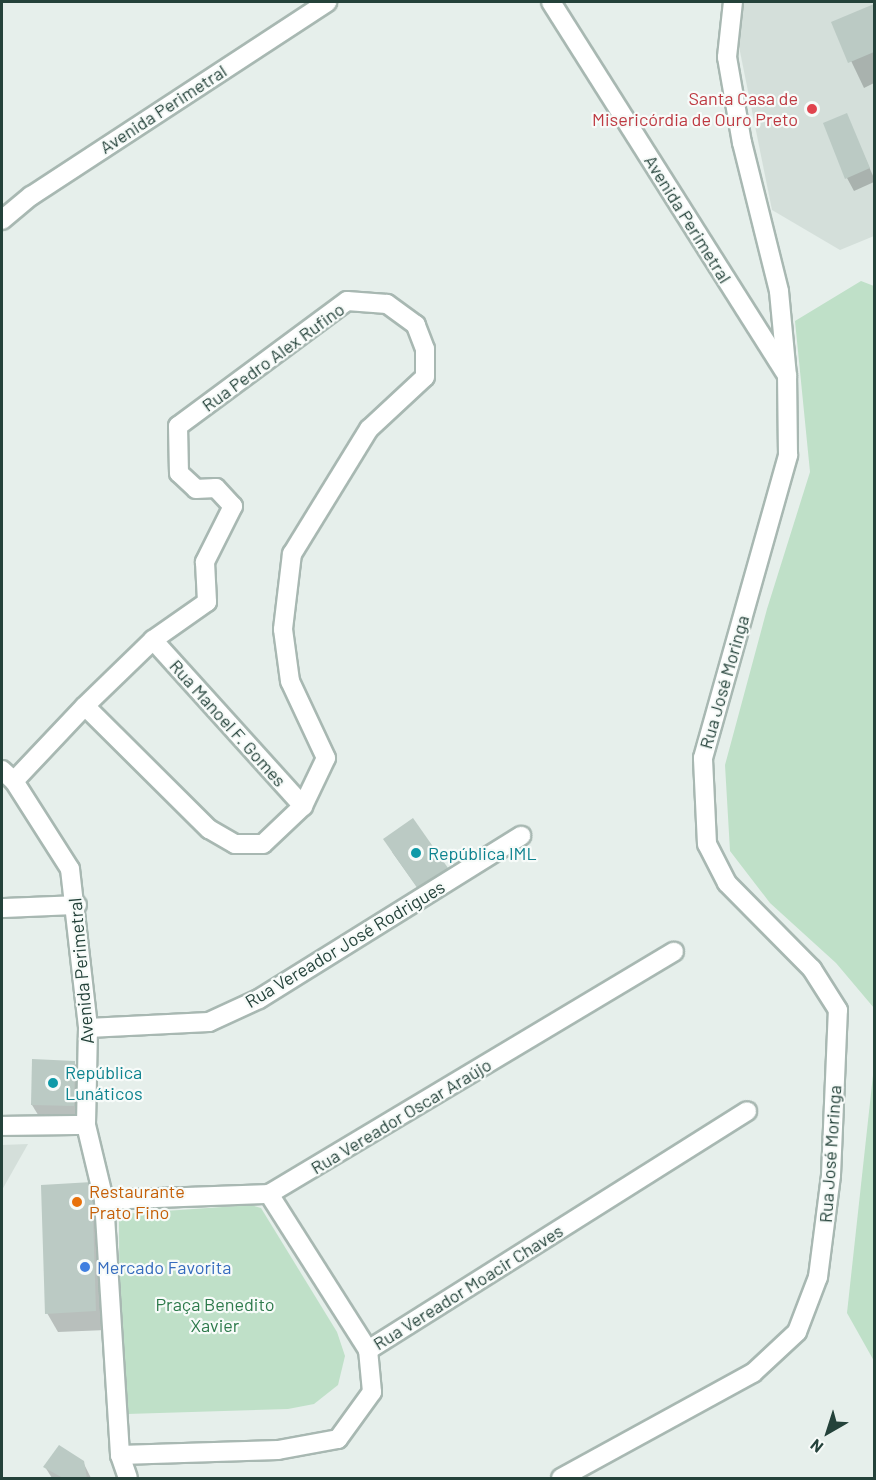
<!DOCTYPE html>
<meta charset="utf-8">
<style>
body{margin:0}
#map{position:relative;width:876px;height:1480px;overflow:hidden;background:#e6efeb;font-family:Barlow,sans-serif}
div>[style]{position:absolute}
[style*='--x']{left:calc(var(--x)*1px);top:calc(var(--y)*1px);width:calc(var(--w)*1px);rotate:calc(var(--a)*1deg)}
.built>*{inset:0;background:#d4dfda}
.green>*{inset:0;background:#bfe0c8}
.shadow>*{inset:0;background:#0003}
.building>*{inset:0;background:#bbcac4}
.roads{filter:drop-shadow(2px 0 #a8b8b2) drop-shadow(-2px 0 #a8b8b2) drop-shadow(0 2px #a8b8b2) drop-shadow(0 -2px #a8b8b2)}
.street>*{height:18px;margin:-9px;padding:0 9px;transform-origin:9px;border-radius:9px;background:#fff}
.secondary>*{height:18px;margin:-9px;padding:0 9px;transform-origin:9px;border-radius:9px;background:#fff}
.dots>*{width:16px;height:16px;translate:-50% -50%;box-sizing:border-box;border:3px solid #f7fbf9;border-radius:50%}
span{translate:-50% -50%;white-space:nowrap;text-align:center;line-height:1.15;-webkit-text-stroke:4.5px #f7fbf9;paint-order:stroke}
.health-label{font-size:18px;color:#be3a42}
.right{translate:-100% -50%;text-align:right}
.street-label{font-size:18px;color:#24423a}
.culture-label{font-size:18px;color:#0d838f}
.left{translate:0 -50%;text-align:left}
.food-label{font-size:18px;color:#c56008}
.shop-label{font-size:18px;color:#366cbe}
.park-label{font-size:18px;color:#2d7a4b}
.frame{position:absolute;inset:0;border:3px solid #24423a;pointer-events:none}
.north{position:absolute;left:798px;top:1402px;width:60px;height:60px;-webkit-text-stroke:4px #f7fbf9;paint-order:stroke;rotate:219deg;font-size:16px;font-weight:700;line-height:24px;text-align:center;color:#24423a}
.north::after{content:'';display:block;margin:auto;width:21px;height:27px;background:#24423a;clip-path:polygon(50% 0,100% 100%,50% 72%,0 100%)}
</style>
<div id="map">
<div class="built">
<div style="clip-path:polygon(730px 2px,874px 2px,874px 236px,840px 250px,772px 210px)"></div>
<div style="clip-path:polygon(28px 1144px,2px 1190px,2px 1145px)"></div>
</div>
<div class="green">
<div style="clip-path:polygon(861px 281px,874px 286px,874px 1008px,836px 963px,770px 903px,730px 851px,725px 765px,767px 609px,810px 472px,795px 321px)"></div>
<div style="clip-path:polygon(874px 1066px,874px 1361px,847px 1313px)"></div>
<div style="clip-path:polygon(251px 1205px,261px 1208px,337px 1332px,345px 1356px,338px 1385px,314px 1404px,288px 1409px,127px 1414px,120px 1402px,119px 1221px,122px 1214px)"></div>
</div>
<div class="shadow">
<div style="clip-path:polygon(874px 6px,874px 83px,864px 88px,833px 23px)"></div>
<div style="clip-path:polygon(846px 115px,874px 178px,874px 182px,854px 191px,847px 178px)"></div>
<div style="clip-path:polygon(392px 852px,447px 868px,454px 881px,427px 901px)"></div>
<div style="clip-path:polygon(74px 1062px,82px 1075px,81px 1119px,40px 1118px,32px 1105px)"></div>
<div style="clip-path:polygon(91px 1183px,103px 1202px,106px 1330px,58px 1332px,47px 1313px)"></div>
<div style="clip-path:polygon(83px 1462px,91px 1478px,52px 1478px,45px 1467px)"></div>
</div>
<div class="building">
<div style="clip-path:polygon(874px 4px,874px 52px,848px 63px,831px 22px)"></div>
<div style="clip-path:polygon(847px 113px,870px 168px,845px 179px,823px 123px)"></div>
<div style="clip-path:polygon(413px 818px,448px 868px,418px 889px,383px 839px)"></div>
<div style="clip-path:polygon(32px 1059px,75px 1061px,74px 1106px,31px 1105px)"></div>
<div style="clip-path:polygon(92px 1182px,96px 1311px,45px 1314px,41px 1185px)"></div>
<div style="clip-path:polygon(59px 1445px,84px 1461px,87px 1478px,63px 1478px,43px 1467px)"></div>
</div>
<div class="roads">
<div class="street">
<div style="--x:551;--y:2;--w:442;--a:57.7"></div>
<div style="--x:2;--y:220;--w:38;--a:-40"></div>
<div style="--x:31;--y:196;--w:354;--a:-33.2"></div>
<div style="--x:153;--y:640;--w:224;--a:47.9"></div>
<div style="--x:2;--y:770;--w:16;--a:43"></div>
<div style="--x:14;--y:781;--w:104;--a:57.5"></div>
<div style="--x:70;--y:869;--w:160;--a:83.5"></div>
<div style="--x:88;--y:1028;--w:97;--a:91.2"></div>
<div style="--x:86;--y:1125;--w:77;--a:76.5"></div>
<div style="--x:104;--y:1200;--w:256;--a:86.4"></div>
<div style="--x:120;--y:1455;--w:24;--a:71"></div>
<div style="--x:14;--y:781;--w:103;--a:-46.6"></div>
<div style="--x:85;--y:706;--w:175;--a:44.8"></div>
<div style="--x:209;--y:829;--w:30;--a:30"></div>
<div style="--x:235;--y:844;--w:28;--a:0"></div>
<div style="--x:263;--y:844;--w:55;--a:-43.5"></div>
<div style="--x:303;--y:806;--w:53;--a:-64.4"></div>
<div style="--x:326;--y:758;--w:85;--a:-115.1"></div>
<div style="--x:290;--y:681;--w:52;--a:-97.7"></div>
<div style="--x:283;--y:629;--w:76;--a:-83.2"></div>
<div style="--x:292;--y:554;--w:147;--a:-58.4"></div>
<div style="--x:369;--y:429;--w:76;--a:-42.9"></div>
<div style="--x:425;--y:377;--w:28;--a:-90"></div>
<div style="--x:425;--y:349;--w:26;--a:-111"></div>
<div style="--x:416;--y:325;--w:36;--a:-144"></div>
<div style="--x:387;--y:304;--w:40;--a:-175.7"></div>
<div style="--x:347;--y:301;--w:210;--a:143.5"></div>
<div style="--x:178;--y:426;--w:47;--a:88.8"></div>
<div style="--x:179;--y:473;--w:23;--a:43"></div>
<div style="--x:196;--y:489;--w:20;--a:-3"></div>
<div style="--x:216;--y:488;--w:25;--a:47"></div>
<div style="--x:233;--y:506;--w:63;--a:116.6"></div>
<div style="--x:205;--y:562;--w:40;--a:87.1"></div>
<div style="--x:207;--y:602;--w:66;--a:144.9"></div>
<div style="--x:153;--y:640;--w:95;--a:135.9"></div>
<div style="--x:2;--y:908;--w:75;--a:-2.3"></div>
<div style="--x:88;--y:1028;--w:121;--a:-2.8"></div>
<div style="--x:209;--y:1022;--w:55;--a:-24.7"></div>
<div style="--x:259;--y:999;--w:309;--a:-31.9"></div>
<div style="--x:2;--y:1126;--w:84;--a:-0.7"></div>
<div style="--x:269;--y:1194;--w:185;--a:57.6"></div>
<div style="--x:104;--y:1200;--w:165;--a:-2.1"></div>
<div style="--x:269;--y:1194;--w:472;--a:-30.9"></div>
<div style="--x:120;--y:1455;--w:158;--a:-1.8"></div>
<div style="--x:278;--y:1450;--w:61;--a:-10.4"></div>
<div style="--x:338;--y:1439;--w:58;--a:-54.1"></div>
<div style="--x:372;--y:1392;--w:42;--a:-95.4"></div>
<div style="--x:368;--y:1350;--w:448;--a:-32.2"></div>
</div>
<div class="secondary">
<div style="--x:561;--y:1478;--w:219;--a:-28.7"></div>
<div style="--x:753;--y:1373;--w:60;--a:-43"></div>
<div style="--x:797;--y:1332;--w:59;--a:-69.1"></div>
<div style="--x:818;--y:1277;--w:103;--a:-82.7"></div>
<div style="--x:831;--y:1175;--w:165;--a:-87.6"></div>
<div style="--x:838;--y:1010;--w:49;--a:-122.4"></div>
<div style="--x:812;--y:969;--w:121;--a:-134.7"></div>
<div style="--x:727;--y:883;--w:44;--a:-117.1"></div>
<div style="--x:707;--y:844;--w:86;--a:-92.7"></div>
<div style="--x:703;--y:758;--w:315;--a:-74.3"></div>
<div style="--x:788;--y:455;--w:79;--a:-90.7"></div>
<div style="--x:787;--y:376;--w:85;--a:-95.4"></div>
<div style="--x:779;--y:291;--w:153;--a:-104"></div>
<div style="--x:742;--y:143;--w:87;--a:-99.9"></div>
<div style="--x:727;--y:57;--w:55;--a:-83.8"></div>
</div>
</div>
<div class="dots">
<div style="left:812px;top:109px;background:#e0444e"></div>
<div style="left:416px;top:853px;background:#0f9aa8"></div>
<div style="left:53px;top:1083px;background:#0f9aa8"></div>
<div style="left:77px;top:1202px;background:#e8710a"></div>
<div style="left:85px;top:1267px;background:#3f7fe0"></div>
</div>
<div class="health-label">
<span class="right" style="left:798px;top:109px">Santa Casa de<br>Misericórdia de Ouro Preto</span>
</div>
<div class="street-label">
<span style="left:163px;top:109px;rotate:-33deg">Avenida Perimetral</span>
<span style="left:688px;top:219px;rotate:58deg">Avenida Perimetral</span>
<span style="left:273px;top:357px;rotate:-36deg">Rua Pedro Alex Rufino</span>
<span style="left:724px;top:682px;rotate:-74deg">Rua José Moringa</span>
<span style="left:228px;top:723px;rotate:48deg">Rua Manoel F. Gomes</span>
<span style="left:345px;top:944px;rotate:-31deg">Rua Vereador José Rodrigues</span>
<span style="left:81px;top:971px;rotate:-95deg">Avenida Perimetral</span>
<span style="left:401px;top:1116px;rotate:-31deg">Rua Vereador Oscar Araújo</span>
<span style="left:830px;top:1154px;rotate:-86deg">Rua José Moringa</span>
<span style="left:468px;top:1287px;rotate:-32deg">Rua Vereador Moacir Chaves</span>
</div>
<div class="culture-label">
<span class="left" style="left:428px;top:853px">República IML</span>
<span class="left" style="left:65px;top:1083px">República<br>Lunáticos</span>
</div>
<div class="food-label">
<span class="left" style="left:89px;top:1202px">Restaurante<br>Prato Fino</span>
</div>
<div class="shop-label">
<span class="left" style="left:97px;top:1267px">Mercado Favorita</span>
</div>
<div class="park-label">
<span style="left:215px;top:1315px">Praça Benedito<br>Xavier</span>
</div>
<div class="frame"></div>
<div class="north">N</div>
</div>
